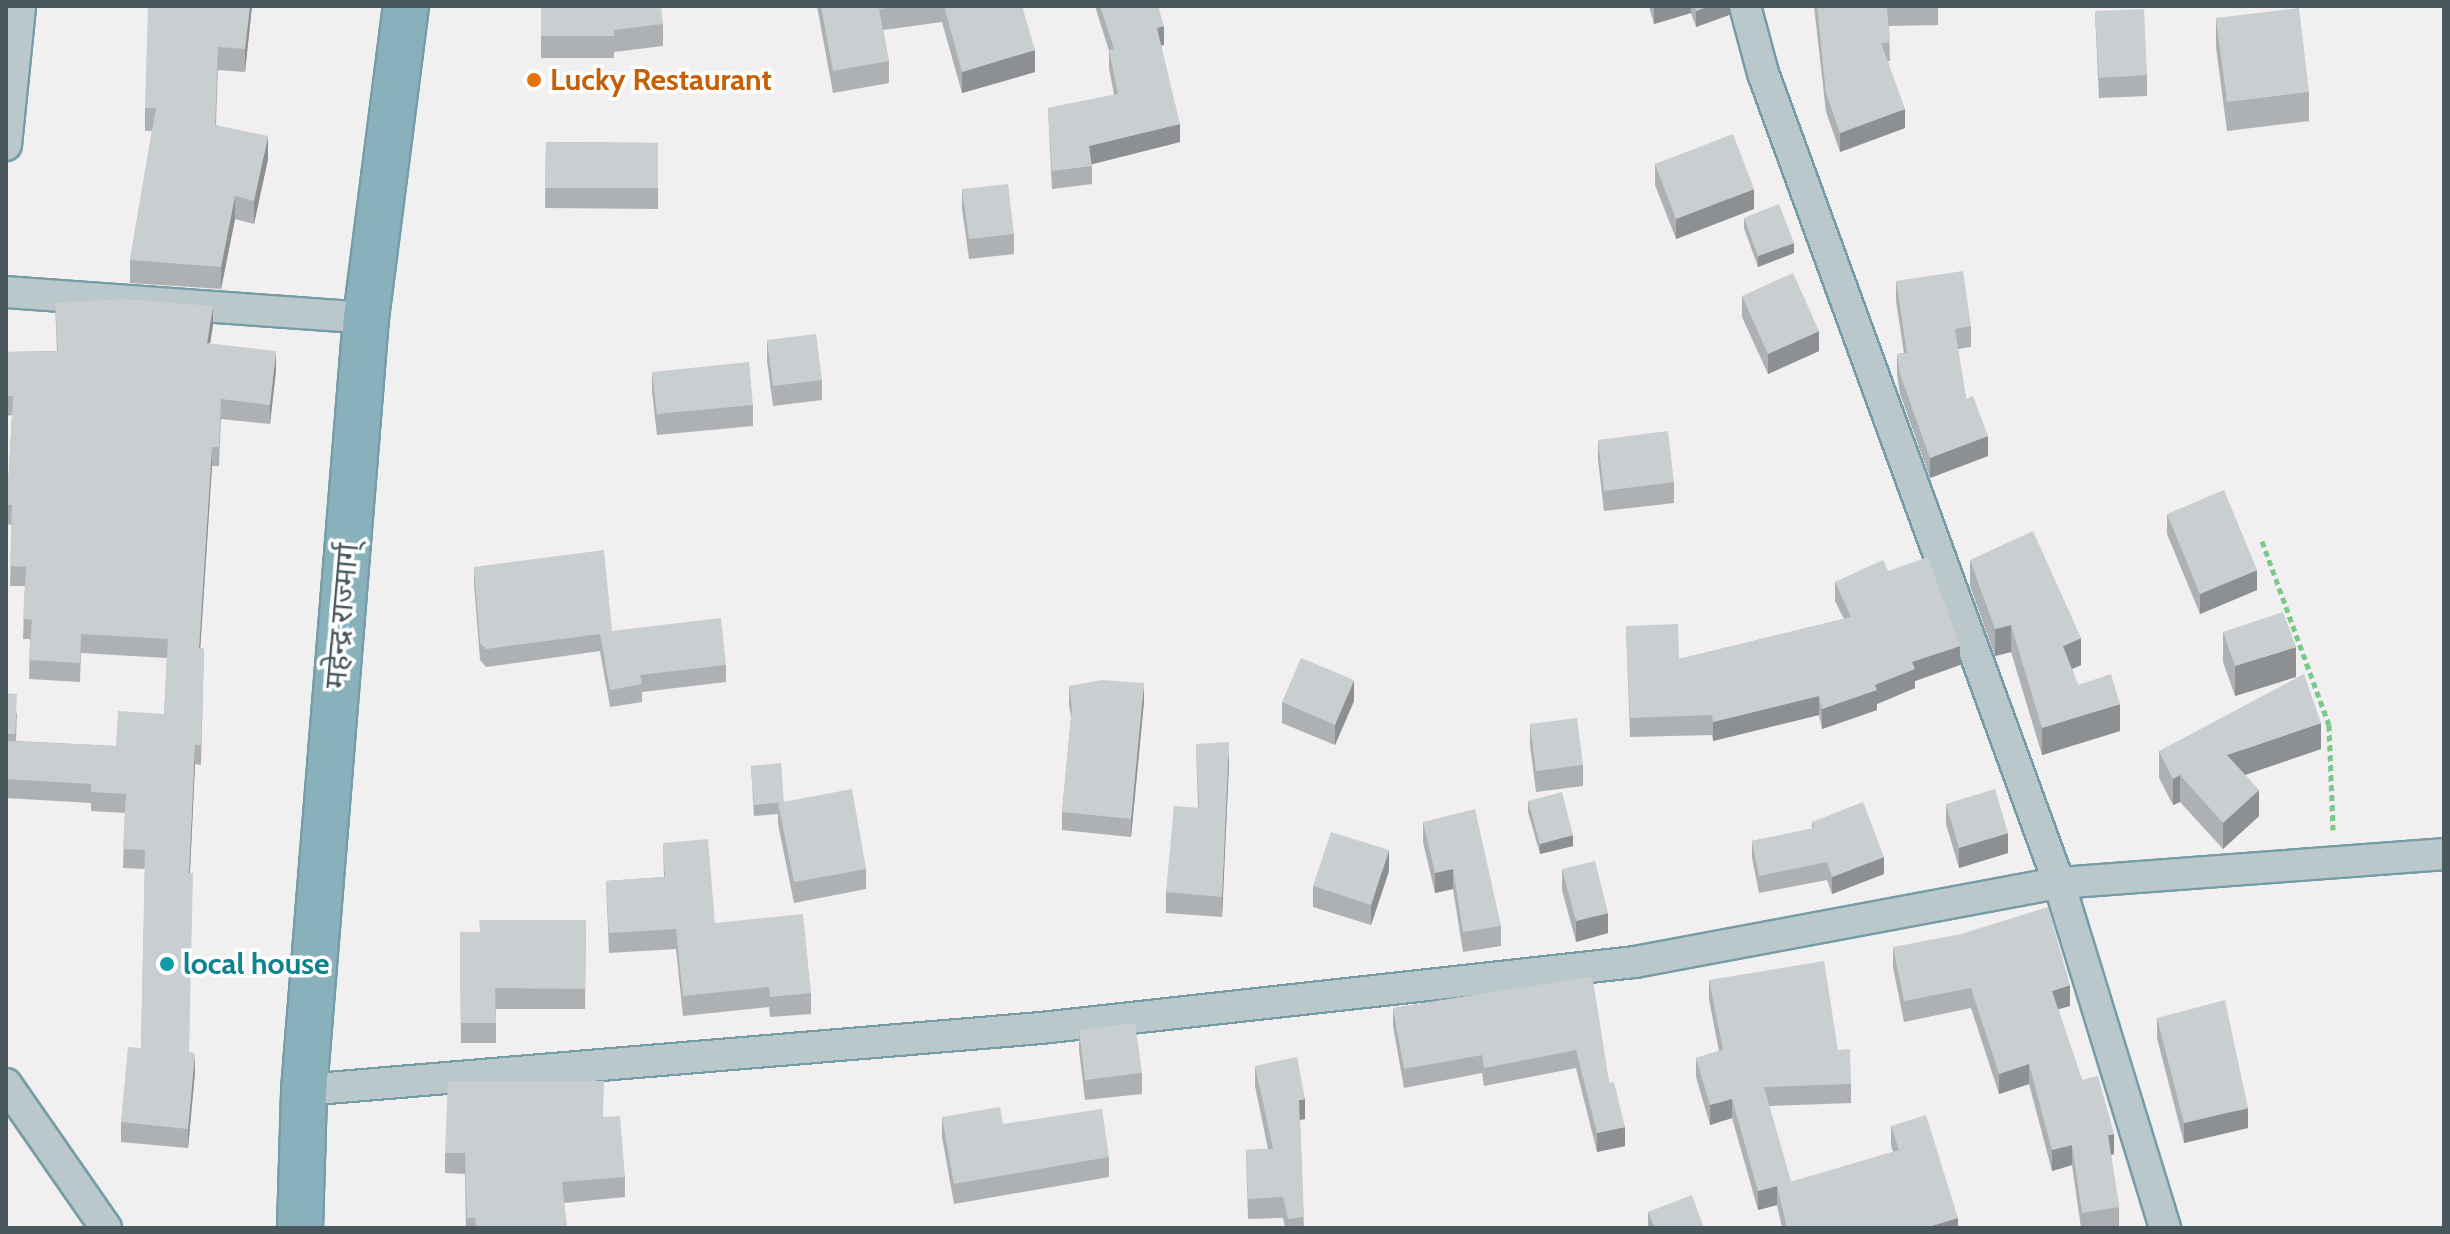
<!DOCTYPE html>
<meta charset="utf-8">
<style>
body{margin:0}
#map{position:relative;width:2450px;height:1234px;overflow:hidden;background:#f1eff0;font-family:Cabin,"Noto Sans Devanagari",sans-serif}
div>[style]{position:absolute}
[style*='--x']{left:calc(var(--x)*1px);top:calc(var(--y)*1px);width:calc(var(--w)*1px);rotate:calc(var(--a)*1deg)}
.path>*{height:5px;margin-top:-2.5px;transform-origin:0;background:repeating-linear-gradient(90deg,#79ca89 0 6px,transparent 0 10px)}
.roads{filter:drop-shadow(2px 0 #749da7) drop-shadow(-2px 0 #749da7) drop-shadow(0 2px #749da7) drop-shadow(0 -2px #749da7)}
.street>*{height:30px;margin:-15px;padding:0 15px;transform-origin:15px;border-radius:15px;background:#bbc8cb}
.highway>*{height:44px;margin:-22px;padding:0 22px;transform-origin:22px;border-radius:22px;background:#89b1bc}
.wall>*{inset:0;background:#adb1b4}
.shaded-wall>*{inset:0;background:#8d9092}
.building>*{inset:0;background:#c9ced1}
.dots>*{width:22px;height:22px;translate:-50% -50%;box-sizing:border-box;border:4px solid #fff;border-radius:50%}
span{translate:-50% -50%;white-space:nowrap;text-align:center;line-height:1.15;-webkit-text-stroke:7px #fff;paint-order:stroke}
.food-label{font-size:30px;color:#c56008;font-weight:700}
.left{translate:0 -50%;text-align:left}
.street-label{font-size:30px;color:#48585c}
.culture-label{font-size:30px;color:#0d838f;font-weight:700}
.frame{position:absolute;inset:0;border:8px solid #48585c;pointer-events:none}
</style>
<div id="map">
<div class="path">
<div style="--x:2262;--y:541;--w:196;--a:70"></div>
<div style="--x:2329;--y:725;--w:105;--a:87.8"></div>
</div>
<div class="roads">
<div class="street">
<div style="--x:1745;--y:6;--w:69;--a:75"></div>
<div style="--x:1763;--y:73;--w:862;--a:69.93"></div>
<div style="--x:2059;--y:883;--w:361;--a:72.9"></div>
<div style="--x:6;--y:145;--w:140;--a:-84.2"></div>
<div style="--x:6;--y:292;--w:361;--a:4.1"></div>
<div style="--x:6;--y:1084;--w:175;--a:55.2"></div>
<div style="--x:304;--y:1090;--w:740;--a:-4.81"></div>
<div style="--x:1041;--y:1028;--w:598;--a:-6.34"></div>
<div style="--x:1635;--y:962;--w:431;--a:-10.6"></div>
<div style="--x:2059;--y:883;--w:386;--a:-4.3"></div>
</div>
<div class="highway">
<div style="--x:300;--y:1228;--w:138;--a:-88.3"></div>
<div style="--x:304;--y:1090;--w:774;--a:-85.41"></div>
<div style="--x:366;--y:318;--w:315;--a:-82.7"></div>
</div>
</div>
<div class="wall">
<div style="clip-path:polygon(252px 6px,245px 72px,218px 70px,216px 125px,268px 159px,254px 224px,235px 219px,221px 289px,130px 283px,130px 260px,152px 131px,145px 131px,145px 108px)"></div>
<div style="clip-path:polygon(541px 6px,663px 24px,663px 46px,614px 52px,614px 58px,541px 58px)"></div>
<div style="clip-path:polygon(817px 6px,1022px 6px,1035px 72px,962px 93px,942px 22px,883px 30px,889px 61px,889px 83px,833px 93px)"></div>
<div style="clip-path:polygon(1095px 6px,1158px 6px,1164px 45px,1161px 45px,1180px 142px,1092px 164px,1092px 184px,1052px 189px,1048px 108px,1114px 95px,1109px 68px,1109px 51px)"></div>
<div style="clip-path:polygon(1649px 6px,1729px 6px,1729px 15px,1696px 27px,1691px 13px,1654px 24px)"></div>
<div style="clip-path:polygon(1814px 6px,1938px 6px,1938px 25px,1889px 26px,1890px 61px,1888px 61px,1905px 128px,1840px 152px,1826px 112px)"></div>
<div style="clip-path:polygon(2095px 11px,2147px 75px,2147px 96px,2099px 98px)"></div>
<div style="clip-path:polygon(2216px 18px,2309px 92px,2309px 121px,2227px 131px,2216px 47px)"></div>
<div style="clip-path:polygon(546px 142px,658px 143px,658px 209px,545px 208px)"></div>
<div style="clip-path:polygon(1655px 164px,1754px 209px,1676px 239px,1655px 185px)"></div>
<div style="clip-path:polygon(962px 189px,1014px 234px,1014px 254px,969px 259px,962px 209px)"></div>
<div style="clip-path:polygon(1744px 218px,1794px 253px,1758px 267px,1744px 228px)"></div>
<div style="clip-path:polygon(1896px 281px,1971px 326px,1971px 347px,1958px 349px,1966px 399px,1988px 456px,1930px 478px,1900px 394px,1897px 374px,1897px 354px,1904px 353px,1896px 301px)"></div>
<div style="clip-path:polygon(1742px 296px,1819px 351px,1768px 374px,1742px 317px)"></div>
<div style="clip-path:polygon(55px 303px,213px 325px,210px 344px,276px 370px,270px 424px,221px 419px,219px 466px,212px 466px,200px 648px,204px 649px,201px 765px,195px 764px,190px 873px,189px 1052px,195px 1072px,188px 1148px,121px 1142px,121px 1122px,141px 1048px,145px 869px,123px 868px,125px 813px,91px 811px,91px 803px,6px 798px,8px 754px,6px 754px,6px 693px,17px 714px,16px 741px,116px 746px,164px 714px,167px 658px,81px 653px,80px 682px,29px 679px,30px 639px,23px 639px,25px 586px,10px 586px,12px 525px,7px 524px,7px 505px,12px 415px,6px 416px,6px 352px,57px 351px)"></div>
<div style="clip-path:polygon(767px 340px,822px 380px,822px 400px,773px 406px,767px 361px)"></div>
<div style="clip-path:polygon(652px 372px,753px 405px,753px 426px,657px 435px,652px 392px)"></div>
<div style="clip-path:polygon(1598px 440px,1674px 482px,1674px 503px,1604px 511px,1598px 460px)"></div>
<div style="clip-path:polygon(2167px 514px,2257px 590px,2200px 614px,2167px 534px)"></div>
<div style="clip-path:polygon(1970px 560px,2081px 665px,2072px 669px,2078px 685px,2120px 731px,2042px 755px,2011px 652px,1995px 656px,1970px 586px)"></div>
<div style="clip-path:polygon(474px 567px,612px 631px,726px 665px,726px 682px,642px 692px,642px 702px,610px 707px,600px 651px,486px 667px,480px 660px,474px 584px)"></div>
<div style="clip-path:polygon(1888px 571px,1960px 665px,1915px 681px,1915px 688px,1877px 704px,1877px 710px,1822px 729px,1819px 715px,1713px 741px,1712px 735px,1630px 737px,1626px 626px,1679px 659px,1844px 619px,1835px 601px,1835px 582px)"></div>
<div style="clip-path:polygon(2223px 632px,2296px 677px,2235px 696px,2223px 662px)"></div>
<div style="clip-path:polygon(1069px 686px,1144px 701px,1131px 837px,1062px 830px,1062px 812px,1071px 718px,1069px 705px)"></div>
<div style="clip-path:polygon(1354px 701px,1335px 745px,1282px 723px,1282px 702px)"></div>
<div style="clip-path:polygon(1530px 724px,1583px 765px,1583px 786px,1536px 792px,1530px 745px)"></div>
<div style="clip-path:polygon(1196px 744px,1229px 763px,1222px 917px,1166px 913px,1166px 892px,1198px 808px)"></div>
<div style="clip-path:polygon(2321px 749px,2245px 775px,2259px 816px,2223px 849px,2180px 802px,2173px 805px,2159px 778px,2159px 751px)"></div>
<div style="clip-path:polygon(751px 766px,784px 802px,866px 869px,866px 889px,794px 903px,778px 824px,778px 814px,754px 816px)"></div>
<div style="clip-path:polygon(1528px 801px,1573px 846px,1540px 854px,1528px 812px)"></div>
<div style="clip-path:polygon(1946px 804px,2008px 853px,1959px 868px,1946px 824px)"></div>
<div style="clip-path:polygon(1423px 822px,1501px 926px,1501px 946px,1463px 952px,1453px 889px,1435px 893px,1423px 842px)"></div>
<div style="clip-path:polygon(1812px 822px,1884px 874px,1832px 894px,1827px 880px,1759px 893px,1752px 858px,1752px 841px,1812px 829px)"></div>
<div style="clip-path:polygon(663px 843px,715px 923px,811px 993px,811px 1014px,770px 1017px,769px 1007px,683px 1016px,676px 949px,609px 953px,606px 881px,664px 877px)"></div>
<div style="clip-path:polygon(1562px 869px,1608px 933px,1576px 942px,1562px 890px)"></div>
<div style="clip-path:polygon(1389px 871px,1371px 925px,1313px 907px,1313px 886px)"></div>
<div style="clip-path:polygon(586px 920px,585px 1009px,496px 1009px,496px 1043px,461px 1043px,460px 932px,479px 932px)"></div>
<div style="clip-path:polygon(1893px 947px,2070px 1006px,2058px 1009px,2082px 1080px,2114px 1154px,2111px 1155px,2119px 1207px,2119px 1227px,2081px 1228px,2072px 1165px,2052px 1171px,2029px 1084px,1999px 1094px,1971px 1008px,1904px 1022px,1893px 967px)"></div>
<div style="clip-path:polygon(1592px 976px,1609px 1083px,1625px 1146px,1597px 1152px,1576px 1068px,1484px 1086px,1482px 1073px,1404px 1088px,1393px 1026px,1393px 1008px)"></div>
<div style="clip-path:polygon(1709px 980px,1838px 1050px,1851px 1084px,1851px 1103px,1769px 1106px,1791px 1182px,1893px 1152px,1891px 1145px,1891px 1126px,1958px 1228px,1782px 1228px,1777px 1205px,1758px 1210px,1732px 1118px,1710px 1125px,1696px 1077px,1696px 1058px,1719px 1051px,1709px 1000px)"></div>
<div style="clip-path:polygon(2157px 1018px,2248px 1128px,2184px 1143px,2157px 1038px)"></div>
<div style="clip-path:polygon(1079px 1030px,1142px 1073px,1142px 1094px,1085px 1100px,1079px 1050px)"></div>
<div style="clip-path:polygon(1255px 1066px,1305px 1119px,1300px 1120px,1304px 1228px,1285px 1228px,1283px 1218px,1248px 1219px,1246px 1150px,1268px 1149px,1255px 1086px)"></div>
<div style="clip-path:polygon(603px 1117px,625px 1177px,625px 1197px,564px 1203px,567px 1228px,466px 1228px,465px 1174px,445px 1173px,445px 1153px)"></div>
<div style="clip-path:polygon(942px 1117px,1109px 1157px,1109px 1177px,954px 1204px,942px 1137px)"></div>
<div style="clip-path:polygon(1648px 1212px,1704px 1228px,1648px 1228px)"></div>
</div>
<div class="shaded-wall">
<div style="clip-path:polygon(250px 6px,252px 6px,245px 72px,245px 49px)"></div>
<div style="clip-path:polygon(1661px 6px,1691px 6px,1691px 13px,1654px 24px,1654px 8px)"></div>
<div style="clip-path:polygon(1709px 6px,1729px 6px,1729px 15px,1696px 27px,1696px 11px)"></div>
<div style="clip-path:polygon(1164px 26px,1164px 45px,1157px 47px,1157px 28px)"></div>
<div style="clip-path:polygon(1035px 50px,1035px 72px,962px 93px,962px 72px)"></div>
<div style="clip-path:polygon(1905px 109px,1905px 128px,1840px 152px,1840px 133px)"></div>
<div style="clip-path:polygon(1180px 124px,1180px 142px,1089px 165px,1089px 146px)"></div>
<div style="clip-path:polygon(268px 136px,268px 159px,254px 224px,254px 201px)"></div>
<div style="clip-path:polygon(1754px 189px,1754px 209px,1676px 239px,1676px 219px)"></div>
<div style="clip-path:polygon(235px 196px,235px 219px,221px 289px,221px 267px)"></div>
<div style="clip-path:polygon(1794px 243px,1794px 253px,1758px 267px,1758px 256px)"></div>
<div style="clip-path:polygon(213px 306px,213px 325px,207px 362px,207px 343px)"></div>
<div style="clip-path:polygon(1819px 331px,1819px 351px,1768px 374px,1768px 354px)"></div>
<div style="clip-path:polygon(276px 351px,276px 370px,270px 424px,270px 405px)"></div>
<div style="clip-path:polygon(1988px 436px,1988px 456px,1930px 478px,1930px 458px)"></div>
<div style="clip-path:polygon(212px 447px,212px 466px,199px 668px,199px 648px)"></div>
<div style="clip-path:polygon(2257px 570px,2257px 590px,2200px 614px,2200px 594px)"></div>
<div style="clip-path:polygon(2011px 625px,2011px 652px,1995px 656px,1995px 629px)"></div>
<div style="clip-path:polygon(2081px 638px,2081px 665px,2063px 673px,2063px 646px)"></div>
<div style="clip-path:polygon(1960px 646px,1960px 665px,1915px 681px,1915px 688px,1877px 704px,1877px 710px,1822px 729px,1822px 709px,1875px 685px,1912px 662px)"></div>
<div style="clip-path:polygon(2296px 647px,2296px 677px,2235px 696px,2235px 666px)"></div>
<div style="clip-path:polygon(1354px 680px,1354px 701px,1335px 745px,1335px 725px)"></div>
<div style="clip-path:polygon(1144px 683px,1144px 701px,1131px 837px,1131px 819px)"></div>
<div style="clip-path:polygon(1819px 696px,1819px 715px,1713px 741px,1713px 722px)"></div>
<div style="clip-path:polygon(2120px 704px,2120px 731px,2042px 755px,2042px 728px)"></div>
<div style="clip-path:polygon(2321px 723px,2321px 749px,2227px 781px,2227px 755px)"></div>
<div style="clip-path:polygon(1229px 742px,1229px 763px,1222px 917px,1222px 897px)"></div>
<div style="clip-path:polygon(195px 745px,195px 764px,189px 892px,189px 873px)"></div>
<div style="clip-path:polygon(2180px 775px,2180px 802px,2173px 805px,2173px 779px)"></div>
<div style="clip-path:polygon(2259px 790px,2259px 816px,2223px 849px,2223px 823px)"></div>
<div style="clip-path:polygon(2008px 833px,2008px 853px,1959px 868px,1959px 848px)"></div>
<div style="clip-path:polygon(1573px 835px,1573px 846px,1540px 854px,1540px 844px)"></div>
<div style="clip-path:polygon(1389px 850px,1389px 871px,1371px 925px,1371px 905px)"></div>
<div style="clip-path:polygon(1884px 857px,1884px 874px,1832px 894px,1832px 877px)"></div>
<div style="clip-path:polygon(1453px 869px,1453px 889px,1435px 893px,1435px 873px)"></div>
<div style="clip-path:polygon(1608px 913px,1608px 933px,1576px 942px,1576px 921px)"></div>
<div style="clip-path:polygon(2070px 985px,2070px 1006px,2052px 1011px,2052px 991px)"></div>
<div style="clip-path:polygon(195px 1053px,195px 1072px,188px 1148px,188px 1129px)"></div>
<div style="clip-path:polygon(2029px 1064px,2029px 1084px,1999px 1094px,1999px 1074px)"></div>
<div style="clip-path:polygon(1305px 1099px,1305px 1119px,1299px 1120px,1299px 1100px)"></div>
<div style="clip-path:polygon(1732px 1099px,1732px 1118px,1710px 1125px,1710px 1105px)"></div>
<div style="clip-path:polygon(2248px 1108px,2248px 1128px,2184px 1143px,2184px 1123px)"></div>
<div style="clip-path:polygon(1625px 1127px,1625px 1146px,1597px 1152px,1597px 1133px)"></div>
<div style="clip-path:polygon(2114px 1134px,2114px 1154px,2108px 1156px,2108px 1135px)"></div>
<div style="clip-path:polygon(2072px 1145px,2072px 1165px,2052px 1171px,2052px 1150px)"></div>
<div style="clip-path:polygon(1777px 1186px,1777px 1205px,1758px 1210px,1758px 1191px)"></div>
<div style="clip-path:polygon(1958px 1218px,1958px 1228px,1925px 1228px)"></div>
</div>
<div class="building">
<div style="clip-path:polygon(148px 6px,250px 6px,245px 49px,218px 47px,215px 125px,268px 136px,254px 201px,235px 196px,221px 267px,130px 260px,156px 108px,145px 108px)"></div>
<div style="clip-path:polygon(541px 6px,661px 6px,663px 24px,614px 30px,614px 36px,541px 36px)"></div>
<div style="clip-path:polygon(821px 6px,901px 6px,879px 9px,889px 61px,833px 71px)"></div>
<div style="clip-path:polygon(944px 6px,1022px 6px,1035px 50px,962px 72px)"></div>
<div style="clip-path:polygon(1100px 6px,1158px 6px,1164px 26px,1157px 28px,1180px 124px,1089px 146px,1092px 166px,1052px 171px,1048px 108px,1118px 94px,1109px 50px,1114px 49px)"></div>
<div style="clip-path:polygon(1694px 6px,1709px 6px,1696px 11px)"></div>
<div style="clip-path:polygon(1817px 6px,1938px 6px,1887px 7px,1890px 42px,1881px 43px,1905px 109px,1840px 133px,1826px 93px)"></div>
<div style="clip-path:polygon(2299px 8px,2309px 92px,2227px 102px,2216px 18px)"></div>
<div style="clip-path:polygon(2144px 9px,2147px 75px,2099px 78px,2095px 11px)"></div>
<div style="clip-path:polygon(1733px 134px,1754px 189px,1676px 219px,1655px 164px)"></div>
<div style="clip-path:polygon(546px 142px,658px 143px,658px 188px,545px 188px)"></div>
<div style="clip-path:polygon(1008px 184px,1014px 234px,969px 239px,962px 189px)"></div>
<div style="clip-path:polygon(1779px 204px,1794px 243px,1758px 256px,1744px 218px)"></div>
<div style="clip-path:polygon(1963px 271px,1971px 326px,1955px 329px,1966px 399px,1973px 396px,1988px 436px,1930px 458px,1900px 374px,1897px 354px,1907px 353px,1896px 281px)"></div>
<div style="clip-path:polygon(1793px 273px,1819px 331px,1768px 354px,1742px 296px)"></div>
<div style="clip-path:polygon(123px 299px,213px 306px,207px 343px,276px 351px,270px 405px,221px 399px,219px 447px,212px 447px,199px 648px,204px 649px,201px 745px,195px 745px,189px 873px,193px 873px,189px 1052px,195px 1053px,188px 1129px,121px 1122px,128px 1047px,141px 1048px,145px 850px,123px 849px,126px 794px,91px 792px,91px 784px,6px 779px,8px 741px,116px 746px,118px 711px,164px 714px,168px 639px,81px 634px,80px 663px,29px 660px,32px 620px,23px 619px,26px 567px,10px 566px,12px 505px,7px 505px,13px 396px,6px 396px,6px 352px,58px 351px,55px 303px)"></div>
<div style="clip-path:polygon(816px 334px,822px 380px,773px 386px,767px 340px)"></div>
<div style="clip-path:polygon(749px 362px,753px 405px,657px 414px,652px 372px)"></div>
<div style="clip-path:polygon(1668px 431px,1674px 482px,1604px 491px,1598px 440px)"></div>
<div style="clip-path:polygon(2224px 490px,2257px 570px,2200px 594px,2167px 514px)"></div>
<div style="clip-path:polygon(2033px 531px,2081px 638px,2063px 646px,2078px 685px,2111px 674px,2120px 704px,2042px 728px,2011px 625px,1995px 629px,1970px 560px)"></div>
<div style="clip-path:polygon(604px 550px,612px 631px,721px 618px,726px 665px,640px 675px,642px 684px,610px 690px,600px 634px,486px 649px,480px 643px,474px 567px)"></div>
<div style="clip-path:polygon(1928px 557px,1960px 646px,1912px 662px,1915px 669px,1875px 685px,1877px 690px,1822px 709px,1819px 696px,1713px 722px,1712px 715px,1630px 718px,1626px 626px,1678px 624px,1679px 659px,1851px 617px,1835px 582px,1883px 560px,1888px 571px)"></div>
<div style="clip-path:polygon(2283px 612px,2296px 647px,2235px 666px,2223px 632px)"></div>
<div style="clip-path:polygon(1301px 658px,1354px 680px,1335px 725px,1282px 702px)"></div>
<div style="clip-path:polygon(2304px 674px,2321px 723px,2227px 755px,2259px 790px,2223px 823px,2180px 775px,2173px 779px,2159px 751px)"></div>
<div style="clip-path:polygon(1102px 680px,1144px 683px,1131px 819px,1062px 812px,1072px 707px,1069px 686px)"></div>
<div style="clip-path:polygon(6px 693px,17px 694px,15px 734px,6px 734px)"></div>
<div style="clip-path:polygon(1577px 718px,1583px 765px,1536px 771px,1530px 724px)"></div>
<div style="clip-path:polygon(1229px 742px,1222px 897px,1166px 892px,1174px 806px,1199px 808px,1196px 744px)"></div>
<div style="clip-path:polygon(781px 763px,784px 802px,754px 805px,751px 766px)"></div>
<div style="clip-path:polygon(852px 789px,866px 869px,794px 882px,778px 803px)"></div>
<div style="clip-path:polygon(1995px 789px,2008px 833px,1959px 848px,1946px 804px)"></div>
<div style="clip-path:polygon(1562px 792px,1573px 835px,1540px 844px,1528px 801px)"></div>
<div style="clip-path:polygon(1863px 802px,1884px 857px,1832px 877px,1827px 862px,1759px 876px,1752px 841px,1814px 828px,1812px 822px)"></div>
<div style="clip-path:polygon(1475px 809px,1501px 926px,1463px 932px,1453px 869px,1435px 873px,1423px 822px)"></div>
<div style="clip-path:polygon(1331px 832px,1389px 850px,1371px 905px,1313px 886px)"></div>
<div style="clip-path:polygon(708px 839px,715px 923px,803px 914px,811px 993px,770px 997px,769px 987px,683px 996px,676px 929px,609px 933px,606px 881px,665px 877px,663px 843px)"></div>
<div style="clip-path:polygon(1595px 861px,1608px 913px,1576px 921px,1562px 869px)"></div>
<div style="clip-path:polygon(2048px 907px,2070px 985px,2052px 991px,2082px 1080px,2098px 1076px,2114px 1134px,2108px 1135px,2119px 1207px,2082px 1213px,2072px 1145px,2052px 1150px,2029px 1064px,1999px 1074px,1971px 988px,1904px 1001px,1893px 947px,1961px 934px)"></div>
<div style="clip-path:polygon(479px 920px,586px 920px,585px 989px,495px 988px,496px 1023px,461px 1023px,460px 932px,480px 932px)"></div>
<div style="clip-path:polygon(1824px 961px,1838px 1050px,1850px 1049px,1851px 1084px,1764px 1087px,1791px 1182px,1899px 1150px,1891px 1126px,1926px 1115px,1958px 1218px,1925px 1228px,1787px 1228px,1777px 1186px,1758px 1191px,1732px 1099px,1710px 1105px,1696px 1058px,1723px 1050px,1709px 980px)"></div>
<div style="clip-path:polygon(1592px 976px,1609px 1083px,1614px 1082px,1625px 1127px,1597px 1133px,1576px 1050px,1484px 1068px,1482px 1055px,1404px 1069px,1393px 1008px)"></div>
<div style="clip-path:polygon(2225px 1000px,2248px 1108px,2184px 1123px,2157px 1018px)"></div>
<div style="clip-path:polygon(1135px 1023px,1142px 1073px,1085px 1080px,1079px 1030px)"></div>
<div style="clip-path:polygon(1297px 1057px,1305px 1099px,1299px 1100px,1304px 1217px,1288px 1219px,1283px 1197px,1248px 1199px,1246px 1150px,1273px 1149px,1255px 1066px)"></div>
<div style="clip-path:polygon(448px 1081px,604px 1081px,603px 1117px,620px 1116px,625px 1177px,562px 1182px,567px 1228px,476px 1228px,475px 1218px,467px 1218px,465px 1153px,445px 1153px)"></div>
<div style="clip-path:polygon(1000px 1107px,1003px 1124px,1102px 1109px,1109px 1157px,954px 1184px,942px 1117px)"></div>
<div style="clip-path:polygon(1692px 1195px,1704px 1228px,1655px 1228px,1648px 1212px)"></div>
</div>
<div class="dots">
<div style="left:534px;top:80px;background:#e8710a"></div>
<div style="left:167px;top:964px;background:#0f9aa8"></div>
</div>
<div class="food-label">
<span class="left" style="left:550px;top:80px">Lucky Restaurant</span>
</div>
<div class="street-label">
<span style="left:342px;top:616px;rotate:-85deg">महेन्द्र राज्मार्ग्</span>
</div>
<div class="culture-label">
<span class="left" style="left:183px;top:964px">local house</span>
</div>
<div class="frame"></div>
</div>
